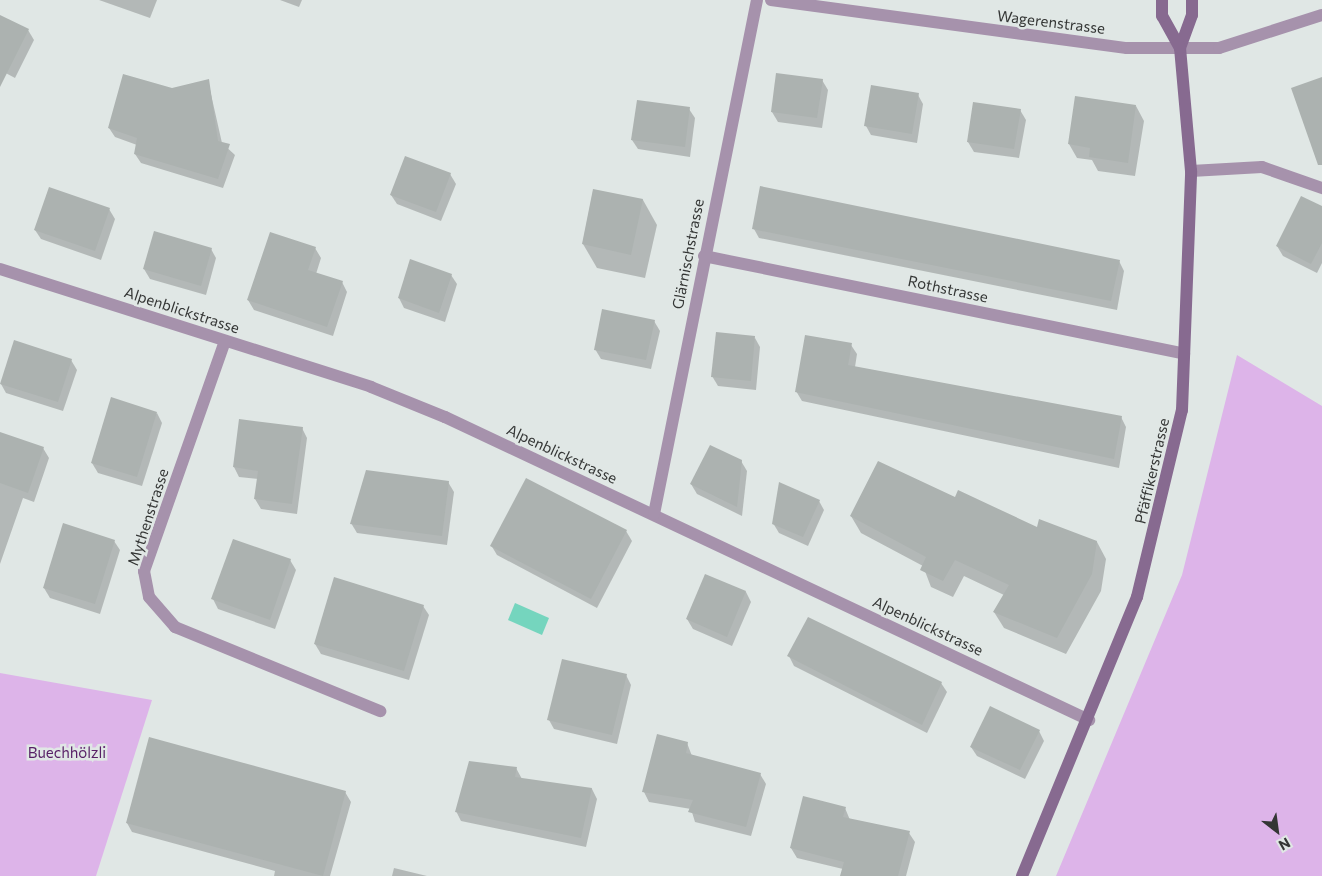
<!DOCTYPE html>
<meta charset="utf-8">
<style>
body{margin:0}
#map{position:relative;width:1322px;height:876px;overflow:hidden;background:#e0e7e5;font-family:Commissioner,sans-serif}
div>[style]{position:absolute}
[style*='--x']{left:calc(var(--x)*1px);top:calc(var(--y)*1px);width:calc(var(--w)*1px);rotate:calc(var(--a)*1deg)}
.green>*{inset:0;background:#ddb4e9}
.water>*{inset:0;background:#75d5be}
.shadow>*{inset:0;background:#0003}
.building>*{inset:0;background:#acb2b0}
.street>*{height:12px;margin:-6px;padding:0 6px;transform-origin:6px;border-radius:6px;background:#a692ac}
.secondary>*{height:12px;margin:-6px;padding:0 6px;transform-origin:6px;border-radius:6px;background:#876a90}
span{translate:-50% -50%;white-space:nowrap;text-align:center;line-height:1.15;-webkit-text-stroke:5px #e0e7e5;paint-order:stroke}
.street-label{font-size:15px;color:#343635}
.park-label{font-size:15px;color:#571f66}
.north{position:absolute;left:1252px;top:806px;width:50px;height:50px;-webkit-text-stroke:4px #e0e7e5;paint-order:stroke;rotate:150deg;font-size:14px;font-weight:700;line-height:20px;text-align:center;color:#343635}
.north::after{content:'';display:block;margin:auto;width:18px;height:22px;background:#343635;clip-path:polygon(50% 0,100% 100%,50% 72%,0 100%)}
</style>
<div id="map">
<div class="green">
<div style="clip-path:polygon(1237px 355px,1322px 406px,1322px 876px,1056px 876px,1182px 575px)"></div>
<div style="clip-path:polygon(0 673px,152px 700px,96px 876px,0 876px)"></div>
</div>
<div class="water">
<div style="clip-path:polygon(515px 603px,549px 618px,542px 635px,508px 620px)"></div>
</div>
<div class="shadow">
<div style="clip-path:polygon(99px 0,157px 0,150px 18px)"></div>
<div style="clip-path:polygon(280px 0,302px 0,299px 7px)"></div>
<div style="clip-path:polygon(0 16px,28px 30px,34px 40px,15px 78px,0 70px)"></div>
<div style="clip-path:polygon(822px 80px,828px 90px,822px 128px,778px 122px,772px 112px)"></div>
<div style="clip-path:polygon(208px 81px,222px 143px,235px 155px,223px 188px,141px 163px,135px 154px,137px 145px,115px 137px,109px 128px,172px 89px)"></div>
<div style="clip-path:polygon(918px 95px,923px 104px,917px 143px,871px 135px,866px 126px)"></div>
<div style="clip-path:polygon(974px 103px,1020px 110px,1026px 120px,1019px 158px,974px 152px,968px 142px)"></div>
<div style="clip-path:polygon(1136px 106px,1144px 121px,1135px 176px,1098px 171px,1092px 160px,1077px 158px,1069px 144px)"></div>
<div style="clip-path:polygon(689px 109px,695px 118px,690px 157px,638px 149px,632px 140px)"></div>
<div style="clip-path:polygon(450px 174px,456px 184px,441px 221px,397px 204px,391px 195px)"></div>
<div style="clip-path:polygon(594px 190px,643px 200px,657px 225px,645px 278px,597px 268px,583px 244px)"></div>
<div style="clip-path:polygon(1322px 208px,1322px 263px,1317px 273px,1283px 256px,1277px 246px)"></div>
<div style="clip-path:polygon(109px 209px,115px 219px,101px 260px,41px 239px,35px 230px)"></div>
<div style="clip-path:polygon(754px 229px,1119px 261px,1124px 271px,1117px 310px,759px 238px)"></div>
<div style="clip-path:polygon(315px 248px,321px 258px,316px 274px,342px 282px,347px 292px,333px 336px,254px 310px,248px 300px)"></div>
<div style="clip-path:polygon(211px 249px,216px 258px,206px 295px,150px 279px,144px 269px)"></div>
<div style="clip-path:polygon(451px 275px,457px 284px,445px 322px,404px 308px,399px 298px)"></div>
<div style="clip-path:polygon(654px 321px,660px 331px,651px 369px,601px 359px,595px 349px)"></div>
<div style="clip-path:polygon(755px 338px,760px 347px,756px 390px,718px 386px,712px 376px)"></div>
<div style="clip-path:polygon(851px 345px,857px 354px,855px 367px,1121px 417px,1126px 427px,1119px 468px,802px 401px,796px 391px)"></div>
<div style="clip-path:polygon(71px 360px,77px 370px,63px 411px,6px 393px,1px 384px)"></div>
<div style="clip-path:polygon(157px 413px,162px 423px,142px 486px,98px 473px,92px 463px)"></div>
<div style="clip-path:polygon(302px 428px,307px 438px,297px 514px,261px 509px,255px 499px,258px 479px,239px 477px,234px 467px)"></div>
<div style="clip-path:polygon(0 434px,43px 448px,49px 458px,34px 502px,23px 498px,0 564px)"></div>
<div style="clip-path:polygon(741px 461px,747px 471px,742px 516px,697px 494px,691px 484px)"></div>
<div style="clip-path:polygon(448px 482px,454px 492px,447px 545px,357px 533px,351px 523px)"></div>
<div style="clip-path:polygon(956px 499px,1038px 528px,1097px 542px,1106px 559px,1101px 591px,1066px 654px,1004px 628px,994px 612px,1004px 595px,964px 576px,953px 597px,931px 587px,923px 566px,861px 533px,851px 516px)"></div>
<div style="clip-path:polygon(819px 501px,824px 510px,808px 546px,779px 533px,773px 523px)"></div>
<div style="clip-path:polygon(626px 531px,632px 541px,597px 608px,497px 555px,491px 545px)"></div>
<div style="clip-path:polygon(114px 541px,120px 550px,100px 614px,50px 598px,44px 588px)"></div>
<div style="clip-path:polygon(290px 560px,296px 570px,275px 629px,218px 609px,213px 599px)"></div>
<div style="clip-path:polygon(706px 576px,746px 592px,751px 602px,732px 646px,693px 629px,687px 619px)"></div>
<div style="clip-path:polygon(423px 606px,429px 615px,409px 680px,321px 654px,315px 644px)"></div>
<div style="clip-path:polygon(789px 656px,941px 683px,947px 692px,927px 733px,794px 666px)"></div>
<div style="clip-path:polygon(626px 675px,631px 685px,617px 744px,554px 729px,549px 720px)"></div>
<div style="clip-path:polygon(1039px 731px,1044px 741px,1025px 779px,977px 756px,971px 747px)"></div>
<div style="clip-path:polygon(687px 743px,692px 756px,760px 774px,766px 784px,751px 836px,695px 822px,691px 809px,649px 802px,644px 792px)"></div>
<div style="clip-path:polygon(516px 768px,522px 779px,592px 789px,597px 799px,586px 847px,461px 821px,456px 811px)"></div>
<div style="clip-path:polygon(345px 792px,351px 802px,330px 876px,274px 876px,275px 871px,132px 832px,127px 823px)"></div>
<div style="clip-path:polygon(845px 808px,850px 820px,909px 833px,915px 842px,906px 876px,841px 876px,843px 869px,797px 858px,791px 848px)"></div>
<div style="clip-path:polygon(394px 868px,427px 876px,392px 876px)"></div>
</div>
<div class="building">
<div style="clip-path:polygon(0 15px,29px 29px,0 87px)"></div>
<div style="clip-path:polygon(776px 73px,823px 79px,817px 118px,771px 112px)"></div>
<div style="clip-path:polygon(123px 74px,172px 88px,209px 79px,218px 141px,230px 144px,218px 179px,134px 154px,137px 138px,108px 128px)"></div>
<div style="clip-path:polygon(1322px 77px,1322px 165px,1318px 165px,1291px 88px)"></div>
<div style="clip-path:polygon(871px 85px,919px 93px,912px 134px,864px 126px)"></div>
<div style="clip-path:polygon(1075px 96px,1136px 105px,1128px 163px,1089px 157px,1090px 148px,1068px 144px)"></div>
<div style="clip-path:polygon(637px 100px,690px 107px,685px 147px,631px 140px)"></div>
<div style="clip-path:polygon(973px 102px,1021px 109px,1014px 149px,967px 142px)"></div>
<div style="clip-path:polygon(405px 156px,451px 173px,436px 212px,390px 195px)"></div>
<div style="clip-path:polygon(760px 186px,1120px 260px,1111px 301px,752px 229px)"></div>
<div style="clip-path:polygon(49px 187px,110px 208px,95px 251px,34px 230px)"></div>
<div style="clip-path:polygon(593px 189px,643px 199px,631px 255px,582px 244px)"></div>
<div style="clip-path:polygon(1301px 196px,1322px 206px,1322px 243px,1311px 264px,1276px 246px)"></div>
<div style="clip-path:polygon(154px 231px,212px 248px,201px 286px,143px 269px)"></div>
<div style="clip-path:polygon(270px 232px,316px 247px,308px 270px,343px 281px,327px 327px,247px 300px)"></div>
<div style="clip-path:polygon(410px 259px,452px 274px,439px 313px,398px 298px)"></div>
<div style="clip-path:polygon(602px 309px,655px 320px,646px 360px,594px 350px)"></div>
<div style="clip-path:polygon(716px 332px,755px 336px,751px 381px,711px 377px)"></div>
<div style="clip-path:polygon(805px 335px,852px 343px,848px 365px,1122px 416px,1114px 459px,795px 392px)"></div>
<div style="clip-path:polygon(14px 340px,72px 359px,58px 402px,0 384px)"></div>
<div style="clip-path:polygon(111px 397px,157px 412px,137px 477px,91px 463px)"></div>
<div style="clip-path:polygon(239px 419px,303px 427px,292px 504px,254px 499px,258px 471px,233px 467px)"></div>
<div style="clip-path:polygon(0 432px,44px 447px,28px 493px,0 483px)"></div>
<div style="clip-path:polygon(710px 445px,742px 460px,737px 507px,690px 484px)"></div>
<div style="clip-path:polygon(878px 461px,955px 497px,958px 490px,1037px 527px,1039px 519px,1097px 541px,1092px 574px,1057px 638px,993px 612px,1009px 585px,955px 560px,943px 581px,920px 570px,926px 557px,850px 516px)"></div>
<div style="clip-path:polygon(366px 470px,449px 481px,442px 536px,350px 524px)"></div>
<div style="clip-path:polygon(526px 478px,627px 530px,591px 599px,490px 546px)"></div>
<div style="clip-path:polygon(779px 482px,820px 500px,803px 537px,772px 524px)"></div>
<div style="clip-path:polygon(63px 523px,115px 540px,95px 604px,43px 588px)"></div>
<div style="clip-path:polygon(233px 539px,291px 559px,270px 620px,211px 599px)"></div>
<div style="clip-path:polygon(705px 574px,746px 591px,727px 637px,686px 619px)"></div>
<div style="clip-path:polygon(334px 577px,424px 605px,404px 671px,314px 644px)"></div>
<div style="clip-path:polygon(808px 617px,942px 682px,922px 725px,787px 656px)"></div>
<div style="clip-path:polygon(562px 659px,627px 674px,612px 735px,547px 720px)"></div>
<div style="clip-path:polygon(990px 706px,1040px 730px,1020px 770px,970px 747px)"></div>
<div style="clip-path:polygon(657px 734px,688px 742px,686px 753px,761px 773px,746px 827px,688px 812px,693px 800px,642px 792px)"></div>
<div style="clip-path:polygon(149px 737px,346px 791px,323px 876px,126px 823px)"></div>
<div style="clip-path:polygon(469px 761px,517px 767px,515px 777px,592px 788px,581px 838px,455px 812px)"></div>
<div style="clip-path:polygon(803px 796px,846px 807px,843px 817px,910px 831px,898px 876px,840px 876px,844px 862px,790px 848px)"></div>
</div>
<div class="street">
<div style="--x:771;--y:0;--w:359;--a:7.7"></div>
<div style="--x:1127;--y:48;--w:92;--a:0"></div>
<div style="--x:1219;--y:48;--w:108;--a:-17.8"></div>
<div style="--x:1191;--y:171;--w:71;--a:-3.2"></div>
<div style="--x:1262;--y:167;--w:64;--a:19.3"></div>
<div style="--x:704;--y:256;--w:490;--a:11.5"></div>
<div style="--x:0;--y:269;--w:389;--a:17.6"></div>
<div style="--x:371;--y:387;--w:80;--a:22.1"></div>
<div style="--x:445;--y:417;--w:712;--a:25.2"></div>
<div style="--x:225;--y:341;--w:244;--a:109.4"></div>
<div style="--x:144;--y:571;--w:26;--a:79"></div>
<div style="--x:149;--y:597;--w:40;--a:49"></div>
<div style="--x:175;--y:627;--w:222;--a:22.3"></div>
<div style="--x:654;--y:514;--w:524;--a:-78.67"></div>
</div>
<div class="secondary">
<div style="--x:1180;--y:48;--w:35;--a:-70"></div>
<div style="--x:1192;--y:15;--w:15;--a:-90"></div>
<div style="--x:1022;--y:876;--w:302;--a:-67.6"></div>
<div style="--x:1137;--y:597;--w:192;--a:-76.5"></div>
<div style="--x:1182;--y:410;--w:239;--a:-87.8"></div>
<div style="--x:1191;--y:171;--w:123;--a:-95.1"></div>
<div style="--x:1180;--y:48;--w:37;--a:-119"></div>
<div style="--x:1162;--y:16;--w:16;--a:-90"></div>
</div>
<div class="street-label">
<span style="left:1051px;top:22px;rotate:7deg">Wagerenstrasse</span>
<span style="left:688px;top:254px;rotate:-79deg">Glärnischstrasse</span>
<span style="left:948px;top:289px;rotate:12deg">Rothstrasse</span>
<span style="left:182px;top:310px;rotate:18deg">Alpenblickstrasse</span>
<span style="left:562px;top:454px;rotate:25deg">Alpenblickstrasse</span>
<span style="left:1152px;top:471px;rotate:-77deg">Pfäffikerstrasse</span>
<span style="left:148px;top:517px;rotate:-72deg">Mythenstrasse</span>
<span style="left:928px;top:626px;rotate:25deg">Alpenblickstrasse</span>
</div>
<div class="park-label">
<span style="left:67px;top:753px">Buechhölzli</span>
</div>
<div class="north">N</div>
</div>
